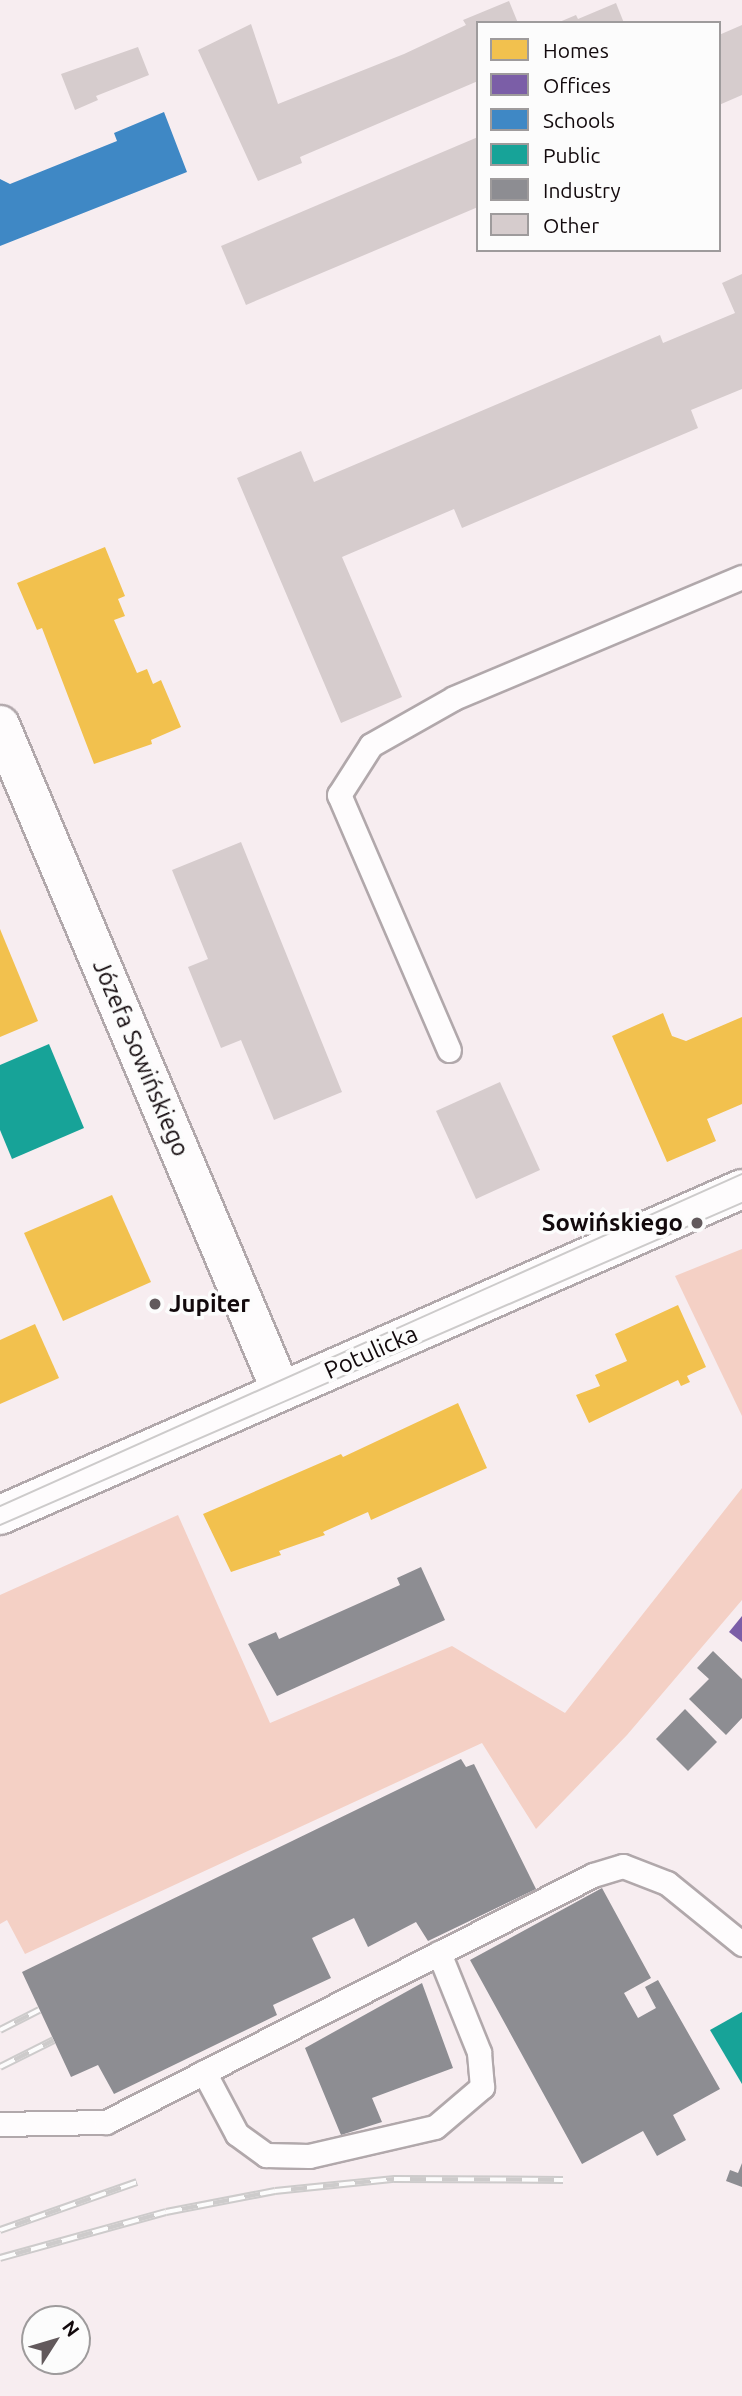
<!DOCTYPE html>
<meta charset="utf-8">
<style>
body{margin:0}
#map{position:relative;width:742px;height:2396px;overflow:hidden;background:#f7edf0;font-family:Ubuntu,sans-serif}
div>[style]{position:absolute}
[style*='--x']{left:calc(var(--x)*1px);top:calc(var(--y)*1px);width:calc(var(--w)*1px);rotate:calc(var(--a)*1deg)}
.green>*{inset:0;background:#f4d0c5}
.homes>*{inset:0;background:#f2c14e}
.offices>*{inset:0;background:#7b5ea7}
.schools>*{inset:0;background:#3f88c5}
.public>*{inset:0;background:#17a398}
.industry>*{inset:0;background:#8d8d92}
.building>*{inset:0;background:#d6cccd}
.roads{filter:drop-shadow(2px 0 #b1a8ab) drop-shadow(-2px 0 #b1a8ab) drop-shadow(0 2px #b1a8ab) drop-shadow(0 -2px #b1a8ab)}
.service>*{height:23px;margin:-11.5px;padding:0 11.5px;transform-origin:11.5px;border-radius:11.5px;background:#fefcfd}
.minor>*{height:38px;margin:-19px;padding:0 19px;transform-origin:19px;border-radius:19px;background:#fefcfd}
.tertiary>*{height:38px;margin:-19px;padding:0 19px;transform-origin:19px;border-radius:19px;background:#fefcfd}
.tram>*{height:2px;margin:-1px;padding:0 1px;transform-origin:1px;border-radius:1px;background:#cdcbcb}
.rail>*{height:8px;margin-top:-4px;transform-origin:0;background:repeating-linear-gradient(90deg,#fcfcfc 0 16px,#cdcbcb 0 32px);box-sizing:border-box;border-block:2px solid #cdcbcb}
.dots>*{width:19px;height:19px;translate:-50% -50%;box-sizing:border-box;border:4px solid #fcfcfc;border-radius:50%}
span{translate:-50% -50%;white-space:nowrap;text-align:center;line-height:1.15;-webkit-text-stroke:7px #fcfcfc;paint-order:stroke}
.street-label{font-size:24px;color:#12090c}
.poi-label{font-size:24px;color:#12090c;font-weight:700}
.right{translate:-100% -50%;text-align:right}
.left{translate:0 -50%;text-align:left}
.legend{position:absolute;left:476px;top:21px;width:245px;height:231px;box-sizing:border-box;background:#fcfcfc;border:2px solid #9e9b9c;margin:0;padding:9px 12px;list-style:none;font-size:21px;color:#12090c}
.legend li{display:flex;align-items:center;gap:14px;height:35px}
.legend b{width:35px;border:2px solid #9e9b9c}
.north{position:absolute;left:21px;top:2305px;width:70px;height:70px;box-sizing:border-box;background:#fcfcfc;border:2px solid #9e9b9c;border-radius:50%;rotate:53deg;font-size:19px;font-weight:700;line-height:28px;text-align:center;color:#12090c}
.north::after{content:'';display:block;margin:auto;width:24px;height:32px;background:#62595c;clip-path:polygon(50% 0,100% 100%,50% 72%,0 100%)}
</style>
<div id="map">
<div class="green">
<div style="clip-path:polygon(742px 1249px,742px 1416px,675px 1276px)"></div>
<div style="clip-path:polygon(742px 1488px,742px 1600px,627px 1735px,536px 1829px,482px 1743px,25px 1954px,7px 1920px,0 1924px,0 1595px,178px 1515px,270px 1723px,452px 1646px,565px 1713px)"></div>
</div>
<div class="homes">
<div style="clip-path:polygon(105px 547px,125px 596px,118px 599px,125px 616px,114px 620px,137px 673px,147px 669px,153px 684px,161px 680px,181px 727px,151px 740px,152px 744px,94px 764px,42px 628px,37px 630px,17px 583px)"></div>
<div style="clip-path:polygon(0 929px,38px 1021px,0 1037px)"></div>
<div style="clip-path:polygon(663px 1013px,672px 1036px,686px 1041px,742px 1017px,742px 1104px,707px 1119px,716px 1141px,667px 1162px,612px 1036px)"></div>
<div style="clip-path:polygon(112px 1195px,151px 1282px,63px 1321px,24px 1233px)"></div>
<div style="clip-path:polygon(678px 1305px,706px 1367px,687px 1376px,690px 1382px,681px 1386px,678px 1380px,589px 1423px,576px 1395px,600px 1386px,595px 1375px,627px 1361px,615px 1334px)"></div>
<div style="clip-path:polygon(35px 1324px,59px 1378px,0 1404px,0 1340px)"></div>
<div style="clip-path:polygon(458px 1403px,487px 1468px,371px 1520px,368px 1512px,323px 1532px,325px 1535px,279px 1551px,281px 1555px,231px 1572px,203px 1514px,341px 1454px,343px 1457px)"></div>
</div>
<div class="offices">
<div style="clip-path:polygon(742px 1616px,742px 1642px,729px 1632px)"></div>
</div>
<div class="schools">
<div style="clip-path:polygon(164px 112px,187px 172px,0 246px,0 179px,10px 184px,117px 141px,114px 133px)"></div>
</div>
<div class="public">
<div style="clip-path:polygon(49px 1044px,84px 1128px,12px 1159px,0 1130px,0 1065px)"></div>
<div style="clip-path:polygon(742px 2012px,742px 2084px,710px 2030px)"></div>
</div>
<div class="industry">
<div style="clip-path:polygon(421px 1567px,445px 1620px,277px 1696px,248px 1644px,276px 1632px,279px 1639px,400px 1585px,397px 1578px)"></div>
<div style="clip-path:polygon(713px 1651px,742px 1679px,742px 1718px,726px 1735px,689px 1699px,709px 1679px,697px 1668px)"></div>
<div style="clip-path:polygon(685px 1709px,717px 1742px,688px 1771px,656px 1739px)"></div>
<div style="clip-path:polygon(461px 1759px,466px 1767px,474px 1764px,536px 1889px,428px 1941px,416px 1922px,368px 1947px,354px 1918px,312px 1938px,331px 1978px,273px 2005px,277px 2015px,114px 2094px,98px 2065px,71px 2077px,22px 1972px)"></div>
<div style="clip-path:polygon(602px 1888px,651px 1978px,624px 1993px,638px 2018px,656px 2008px,645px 1987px,658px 1980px,720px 2089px,673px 2115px,686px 2140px,657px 2156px,643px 2131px,582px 2164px,470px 1960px)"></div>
<div style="clip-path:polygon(422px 1983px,453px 2068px,372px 2098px,382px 2122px,341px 2135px,305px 2048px)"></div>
<div style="clip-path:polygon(742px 2163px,742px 2187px,726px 2181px,730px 2170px,738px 2173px)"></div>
</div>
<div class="building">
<div style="clip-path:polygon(509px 1px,518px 23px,478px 23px,478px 81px,300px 157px,302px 163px,258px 181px,198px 50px,251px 24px,278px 104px,404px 54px,466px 25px,463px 20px)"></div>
<div style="clip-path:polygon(616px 3px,624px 23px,557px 23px,576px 15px,578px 19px)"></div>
<div style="clip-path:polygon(742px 25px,742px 95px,719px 105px,719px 35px)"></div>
<div style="clip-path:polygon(138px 47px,149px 75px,96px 96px,98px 100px,75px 110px,61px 74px)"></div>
<div style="clip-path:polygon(478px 137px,478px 207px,246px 305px,221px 246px)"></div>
<div style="clip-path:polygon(742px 274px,742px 389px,691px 410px,698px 428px,462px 528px,454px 509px,342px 557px,402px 697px,341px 723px,237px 478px,301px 451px,314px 482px,660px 335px,663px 343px,735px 313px,722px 283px)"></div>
<div style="clip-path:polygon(241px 842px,342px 1092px,274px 1120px,241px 1040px,221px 1048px,188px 967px,208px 959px,172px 870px)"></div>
<div style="clip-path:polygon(500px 1082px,540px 1170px,476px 1199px,436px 1111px)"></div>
</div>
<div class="roads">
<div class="service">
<div style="--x:449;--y:1050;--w:278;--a:-113.3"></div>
<div style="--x:339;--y:795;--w:59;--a:-57.4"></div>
<div style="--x:371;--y:745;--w:95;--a:-29.5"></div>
<div style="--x:454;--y:698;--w:312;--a:-22.8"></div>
<div style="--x:204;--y:2072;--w:70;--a:62"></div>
<div style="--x:237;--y:2134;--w:36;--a:36"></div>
<div style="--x:266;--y:2155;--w:43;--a:1.3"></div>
<div style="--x:309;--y:2156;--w:129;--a:-13"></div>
<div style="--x:435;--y:2127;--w:62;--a:-40.4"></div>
<div style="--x:482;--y:2087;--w:35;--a:-95"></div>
<div style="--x:479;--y:2052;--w:107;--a:-112"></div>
<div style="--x:0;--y:2124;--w:106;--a:-1.1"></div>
<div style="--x:106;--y:2122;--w:546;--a:-26.89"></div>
<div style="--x:593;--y:1875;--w:31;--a:-17"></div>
<div style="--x:623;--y:1866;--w:47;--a:21.1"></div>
<div style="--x:667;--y:1883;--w:97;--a:39.1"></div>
</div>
<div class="minor">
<div style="--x:0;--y:725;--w:723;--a:67.12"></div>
</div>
<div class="tertiary">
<div style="--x:0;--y:1515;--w:810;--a:-23.72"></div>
</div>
</div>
<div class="tram">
<div style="--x:0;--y:1506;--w:813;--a:-24.11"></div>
<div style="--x:0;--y:1525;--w:809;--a:-23.46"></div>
</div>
<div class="rail">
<div style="--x:0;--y:2030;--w:44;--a:-27.1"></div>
<div style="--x:0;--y:2067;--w:60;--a:-26.6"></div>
<div style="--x:0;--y:2230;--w:145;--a:-19.3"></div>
<div style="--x:0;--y:2258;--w:172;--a:-15.5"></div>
<div style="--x:166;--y:2212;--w:111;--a:-10.9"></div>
<div style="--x:275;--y:2191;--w:120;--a:-5.8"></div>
<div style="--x:394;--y:2179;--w:169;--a:0.3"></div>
</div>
<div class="dots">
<div style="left:697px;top:1223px;background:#62595c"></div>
<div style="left:155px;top:1304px;background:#62595c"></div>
</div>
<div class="street-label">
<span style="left:141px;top:1058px;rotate:67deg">Józefa Sowińskiego</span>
<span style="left:371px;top:1352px;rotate:-24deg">Potulicka</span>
</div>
<div class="poi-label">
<span class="right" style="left:683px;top:1223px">Sowińskiego</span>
<span class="left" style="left:169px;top:1304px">Jupiter</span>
</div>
<ul class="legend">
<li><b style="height:19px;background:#f2c14e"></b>Homes</li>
<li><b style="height:19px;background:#7b5ea7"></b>Offices</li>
<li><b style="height:19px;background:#3f88c5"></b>Schools</li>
<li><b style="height:19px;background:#17a398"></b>Public</li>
<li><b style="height:19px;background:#8d8d92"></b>Industry</li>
<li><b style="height:19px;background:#d6cccd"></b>Other</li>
</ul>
<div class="north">N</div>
</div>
